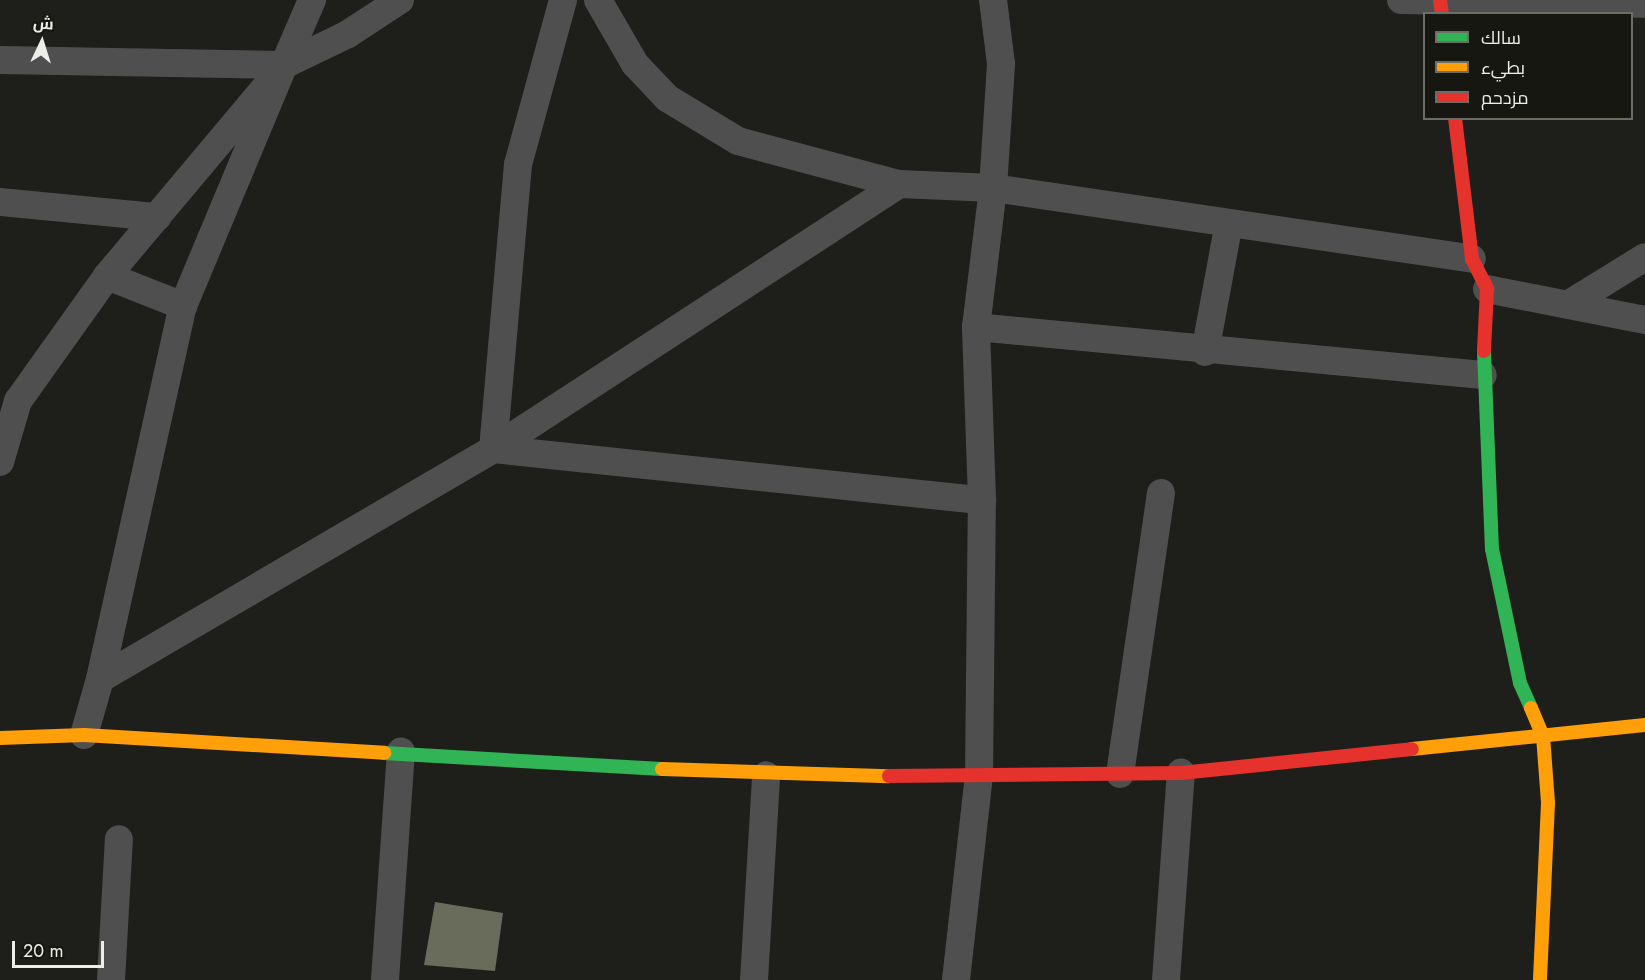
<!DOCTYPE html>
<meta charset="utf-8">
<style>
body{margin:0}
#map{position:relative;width:1645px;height:980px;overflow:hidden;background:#1e1f1b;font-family:Jost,Cairo,sans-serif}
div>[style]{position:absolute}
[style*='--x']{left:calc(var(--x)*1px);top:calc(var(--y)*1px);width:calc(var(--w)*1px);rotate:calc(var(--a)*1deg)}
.building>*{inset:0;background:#6a6c5b}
.street>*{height:28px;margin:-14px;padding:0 14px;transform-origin:14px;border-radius:14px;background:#504f50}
.fast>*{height:14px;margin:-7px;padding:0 7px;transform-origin:7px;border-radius:7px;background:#30b455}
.slow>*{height:14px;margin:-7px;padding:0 7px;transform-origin:7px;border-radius:7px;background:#ff9f0a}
.jam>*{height:14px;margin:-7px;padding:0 7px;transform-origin:7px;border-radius:7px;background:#e5322d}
span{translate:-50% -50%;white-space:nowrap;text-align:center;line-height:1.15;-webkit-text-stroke:6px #161711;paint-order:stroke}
.legend{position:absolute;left:1423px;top:12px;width:210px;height:108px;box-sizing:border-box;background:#161711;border:2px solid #6c6d67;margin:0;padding:8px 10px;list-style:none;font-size:18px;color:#edeee9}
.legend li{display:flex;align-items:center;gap:12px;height:30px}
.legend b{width:30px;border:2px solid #6c6d67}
.north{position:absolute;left:12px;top:12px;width:60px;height:60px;-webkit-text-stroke:4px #161711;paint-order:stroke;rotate:4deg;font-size:16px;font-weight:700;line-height:24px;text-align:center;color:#edeee9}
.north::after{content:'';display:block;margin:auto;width:21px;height:27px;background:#edeee9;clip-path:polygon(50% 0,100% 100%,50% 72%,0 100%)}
.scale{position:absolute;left:12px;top:941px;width:92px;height:27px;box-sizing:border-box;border:3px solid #edeee9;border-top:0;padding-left:8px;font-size:18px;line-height:21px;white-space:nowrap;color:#edeee9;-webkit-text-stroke:4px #161711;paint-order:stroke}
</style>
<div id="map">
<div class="building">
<div style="clip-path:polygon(435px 902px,503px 913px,495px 971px,424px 965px)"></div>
</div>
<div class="street">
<div style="--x:563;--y:0;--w:170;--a:105.3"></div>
<div style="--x:518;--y:164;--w:286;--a:95"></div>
<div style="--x:493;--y:449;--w:492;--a:6"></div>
<div style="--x:598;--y:0;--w:74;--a:60"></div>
<div style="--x:635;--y:64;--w:47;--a:46.7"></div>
<div style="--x:667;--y:98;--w:83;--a:31.2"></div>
<div style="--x:738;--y:141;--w:167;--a:15"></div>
<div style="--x:1401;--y:0;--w:244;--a:0.9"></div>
<div style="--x:0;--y:60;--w:284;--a:1"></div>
<div style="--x:284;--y:65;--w:71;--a:-66.7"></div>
<div style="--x:0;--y:202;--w:158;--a:5.5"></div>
<div style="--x:107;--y:276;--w:82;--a:21.5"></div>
<div style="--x:1487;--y:289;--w:161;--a:11.1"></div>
<div style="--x:1569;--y:304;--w:89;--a:-31.7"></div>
<div style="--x:976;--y:327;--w:509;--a:5.41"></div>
<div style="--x:1205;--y:352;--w:131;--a:-79.5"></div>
<div style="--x:0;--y:462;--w:64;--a:-73.6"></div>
<div style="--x:18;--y:401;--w:153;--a:-54.5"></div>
<div style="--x:107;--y:276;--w:275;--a:-50"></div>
<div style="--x:284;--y:65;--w:71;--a:-25.8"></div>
<div style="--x:348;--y:34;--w:62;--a:-33.2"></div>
<div style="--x:100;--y:679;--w:382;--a:-77.5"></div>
<div style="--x:183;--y:306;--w:261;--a:-67.3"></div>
<div style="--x:84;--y:735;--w:58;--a:-74.1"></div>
<div style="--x:100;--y:679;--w:455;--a:-30.3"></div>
<div style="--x:493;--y:449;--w:485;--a:-33.1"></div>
<div style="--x:899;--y:184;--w:94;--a:2.4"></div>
<div style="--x:993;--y:188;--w:484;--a:8.4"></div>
<div style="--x:1120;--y:774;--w:284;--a:-81.7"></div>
<div style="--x:111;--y:980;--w:141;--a:-86.8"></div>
<div style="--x:385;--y:980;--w:229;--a:-86"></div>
<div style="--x:754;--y:980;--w:205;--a:-86.6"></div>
<div style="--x:956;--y:980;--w:205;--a:-83.6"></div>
<div style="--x:979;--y:776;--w:276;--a:-89.4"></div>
<div style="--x:982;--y:500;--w:173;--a:-92"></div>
<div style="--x:976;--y:327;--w:140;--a:-83"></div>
<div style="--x:993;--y:188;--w:124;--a:-86.3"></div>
<div style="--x:1001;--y:64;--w:64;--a:-97.1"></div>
<div style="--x:1166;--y:980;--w:208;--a:-85.9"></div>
</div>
<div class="fast">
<div style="--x:1484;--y:351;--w:198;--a:87.7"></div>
<div style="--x:1492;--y:549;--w:137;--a:78.2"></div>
<div style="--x:1520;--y:683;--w:27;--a:66"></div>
<div style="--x:384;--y:753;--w:278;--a:3.3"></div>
</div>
<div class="slow">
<div style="--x:1531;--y:708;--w:30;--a:67"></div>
<div style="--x:1543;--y:736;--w:67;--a:85.7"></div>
<div style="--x:1548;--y:803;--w:177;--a:92.6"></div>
<div style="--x:0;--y:738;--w:84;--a:-2"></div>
<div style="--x:84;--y:735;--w:301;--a:3.4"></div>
<div style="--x:1412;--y:749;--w:234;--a:-5.9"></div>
<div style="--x:662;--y:769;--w:227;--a:1.8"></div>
</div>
<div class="jam">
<div style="--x:1440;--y:0;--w:14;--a:82"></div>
<div style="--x:1455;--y:118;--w:142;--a:83.1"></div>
<div style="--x:1472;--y:259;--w:34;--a:63"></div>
<div style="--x:1487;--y:289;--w:62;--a:92.8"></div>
<div style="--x:889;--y:776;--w:292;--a:-0.6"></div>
<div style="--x:1181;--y:773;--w:232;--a:-5.9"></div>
</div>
<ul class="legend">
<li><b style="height:8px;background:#30b455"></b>سالك</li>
<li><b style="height:8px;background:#ff9f0a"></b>بطيء</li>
<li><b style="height:8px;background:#e5322d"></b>مزدحم</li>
</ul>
<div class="north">ش</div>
<div class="scale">20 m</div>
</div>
